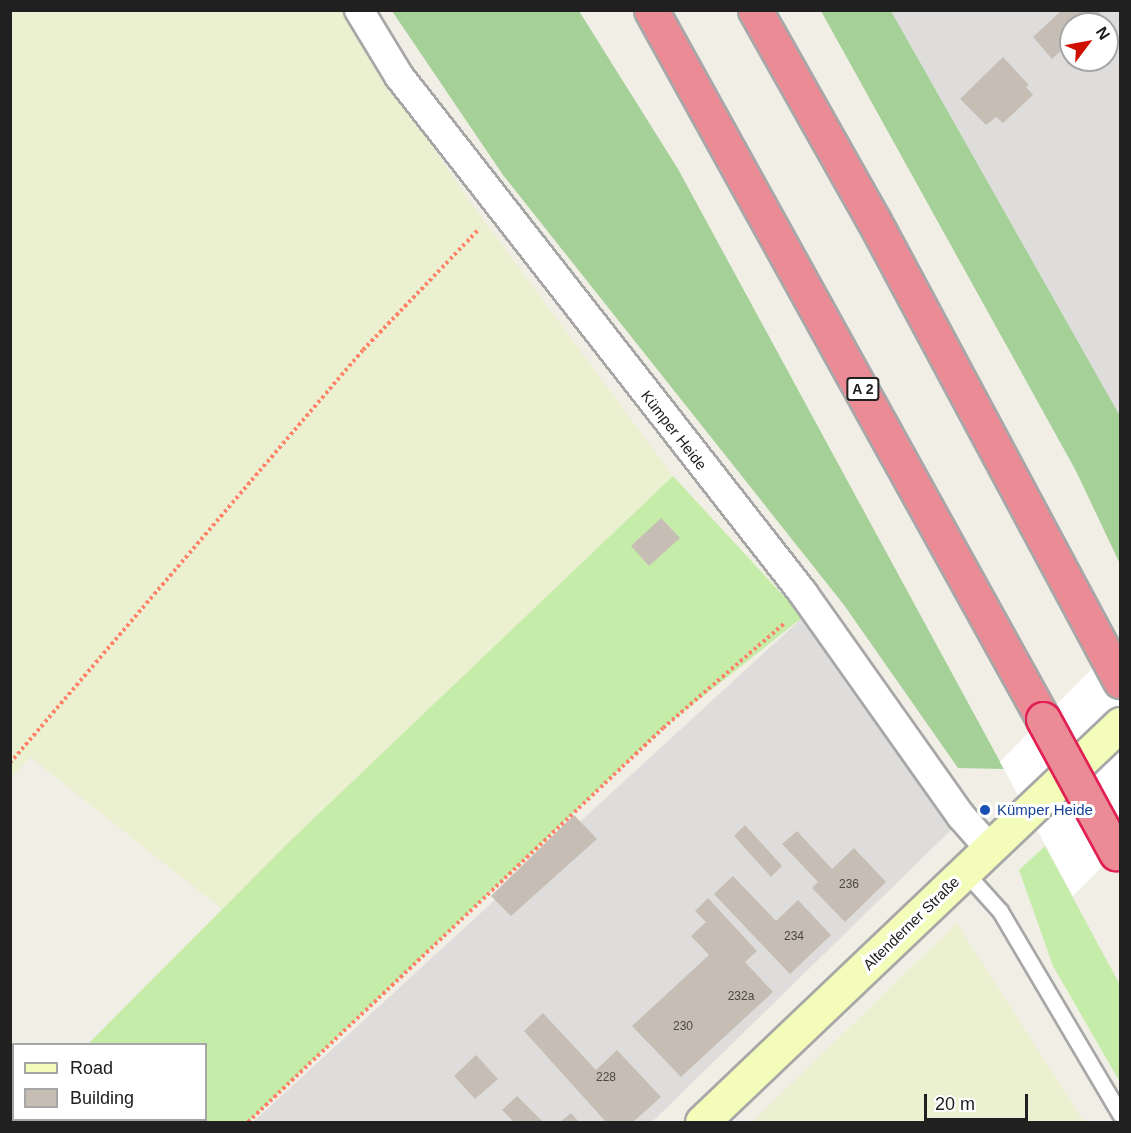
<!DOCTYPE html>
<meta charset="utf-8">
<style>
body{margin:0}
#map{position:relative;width:1131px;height:1133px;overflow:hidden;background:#f1eee6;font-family:Arial,sans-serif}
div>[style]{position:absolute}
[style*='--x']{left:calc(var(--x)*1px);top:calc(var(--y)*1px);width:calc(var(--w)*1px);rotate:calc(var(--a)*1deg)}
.residential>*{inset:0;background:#dedddc}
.farmland>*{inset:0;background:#ebf0d0}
.grass>*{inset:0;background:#c6ecaa}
.forest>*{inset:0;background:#a5d199}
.pier>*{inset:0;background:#fff}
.building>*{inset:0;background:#c6beb5}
.path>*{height:4px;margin-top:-2px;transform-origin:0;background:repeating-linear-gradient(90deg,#ff8369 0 3px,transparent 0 6px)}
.roads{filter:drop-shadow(2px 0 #a7a7a7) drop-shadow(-2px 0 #a7a7a7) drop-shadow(0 2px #a7a7a7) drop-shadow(0 -2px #a7a7a7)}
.lane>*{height:15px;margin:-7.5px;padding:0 7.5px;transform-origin:7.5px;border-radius:7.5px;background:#fff}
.street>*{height:28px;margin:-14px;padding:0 14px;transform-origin:14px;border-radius:14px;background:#fff}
.secondary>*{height:33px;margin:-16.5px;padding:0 16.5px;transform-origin:16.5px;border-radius:16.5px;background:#f3fcb8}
.highway>*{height:33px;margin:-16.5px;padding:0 16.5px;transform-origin:16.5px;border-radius:16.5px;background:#ea8b96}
.bridges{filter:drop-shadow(2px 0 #e12054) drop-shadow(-2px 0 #e12054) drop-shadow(0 2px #e12054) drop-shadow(0 -2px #e12054)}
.highway-bridge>*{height:33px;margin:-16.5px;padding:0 16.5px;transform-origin:16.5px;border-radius:16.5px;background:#ea8b96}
.dots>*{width:16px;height:16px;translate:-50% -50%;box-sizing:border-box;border:3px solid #fff;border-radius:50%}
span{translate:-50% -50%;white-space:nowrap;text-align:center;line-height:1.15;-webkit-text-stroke:6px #fff;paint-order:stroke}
.number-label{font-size:12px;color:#4a4845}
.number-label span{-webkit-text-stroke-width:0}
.shield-label span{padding:2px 4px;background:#fff;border:2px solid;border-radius:4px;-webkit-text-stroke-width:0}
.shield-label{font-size:14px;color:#202020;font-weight:700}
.street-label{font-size:15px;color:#202020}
.transit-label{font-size:15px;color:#164399}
.left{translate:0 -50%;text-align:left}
.frame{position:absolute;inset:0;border:12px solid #202020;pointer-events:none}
.legend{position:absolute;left:12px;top:1043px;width:195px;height:78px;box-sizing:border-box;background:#fff;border:2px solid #a6a6a6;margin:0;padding:8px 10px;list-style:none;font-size:18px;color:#202020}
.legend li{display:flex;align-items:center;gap:12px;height:30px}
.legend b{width:30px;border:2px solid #a6a6a6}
.north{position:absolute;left:1059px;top:12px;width:60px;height:60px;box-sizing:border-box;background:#fff;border:2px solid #a6a6a6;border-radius:50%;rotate:58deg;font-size:16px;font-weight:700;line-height:24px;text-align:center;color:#202020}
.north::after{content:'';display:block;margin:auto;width:21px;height:27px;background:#cf0f00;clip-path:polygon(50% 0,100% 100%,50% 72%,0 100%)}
.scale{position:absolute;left:924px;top:1094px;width:104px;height:27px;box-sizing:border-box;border:3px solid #202020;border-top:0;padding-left:8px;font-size:18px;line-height:21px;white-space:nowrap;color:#202020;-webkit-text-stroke:4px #fff;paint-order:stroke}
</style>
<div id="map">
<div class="residential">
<div style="clip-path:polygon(evenodd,891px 11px,1120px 11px,1120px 416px,891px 11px,1071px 24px,1107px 24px,1107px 60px,1071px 60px,1071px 24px)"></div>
<div style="clip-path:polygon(803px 617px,951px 830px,652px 1122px,253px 1122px)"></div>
</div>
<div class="farmland">
<div style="clip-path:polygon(11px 11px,341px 11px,468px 199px,673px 476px,222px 909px,30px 757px,11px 778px)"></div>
<div style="clip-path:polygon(957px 923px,1084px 1122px,752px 1122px)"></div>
</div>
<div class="grass">
<div style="clip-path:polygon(673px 476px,803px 617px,663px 728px,248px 1122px,11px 1122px,13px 1119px,206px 1120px,206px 1044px,88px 1044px,288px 843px)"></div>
<div style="clip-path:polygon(1045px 846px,1120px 985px,1120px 1082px,1053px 966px,1019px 870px)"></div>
</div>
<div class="forest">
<div style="clip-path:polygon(392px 11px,579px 11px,678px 169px,1004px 769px,958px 768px,844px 605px,503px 175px)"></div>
<div style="clip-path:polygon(821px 11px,891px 11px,1120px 416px,1120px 564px,1076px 471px)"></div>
</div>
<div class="pier">
<div style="clip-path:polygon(1120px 640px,1120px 848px,1073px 896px,1000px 762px)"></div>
</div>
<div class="building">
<div style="clip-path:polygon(1062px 10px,1097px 10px,1107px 21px,1071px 24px,1071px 42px,1052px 59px,1033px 37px)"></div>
<div style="clip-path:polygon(1003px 57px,1029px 85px,1026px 87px,1033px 95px,1003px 123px,996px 117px,986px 125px,960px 99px)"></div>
<div style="clip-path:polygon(661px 518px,680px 538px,649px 566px,631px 546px)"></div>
<div style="clip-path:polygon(574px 815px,597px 839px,511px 916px,491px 896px)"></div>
<div style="clip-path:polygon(745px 825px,782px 866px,771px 877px,734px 836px)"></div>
<div style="clip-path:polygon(797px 831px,832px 869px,854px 848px,886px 882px,845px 922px,812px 888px,818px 882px,782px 844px)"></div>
<div style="clip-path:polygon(733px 876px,776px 921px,798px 900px,831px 935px,790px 974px,714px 894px)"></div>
<div style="clip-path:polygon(708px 898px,757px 951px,745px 962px,773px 992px,681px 1077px,632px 1026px,709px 955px,691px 936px,706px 922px,695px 911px)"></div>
<div style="clip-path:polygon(543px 1013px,596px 1070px,617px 1050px,661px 1097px,633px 1122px,606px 1122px,524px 1031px)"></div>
<div style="clip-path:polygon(476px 1055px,498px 1079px,475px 1099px,454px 1076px)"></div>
<div style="clip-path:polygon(517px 1096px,543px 1122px,514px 1122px,502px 1110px)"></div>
<div style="clip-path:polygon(571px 1113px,579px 1122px,560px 1122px)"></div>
</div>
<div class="path">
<div style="--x:10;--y:763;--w:543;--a:-49.48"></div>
<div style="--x:363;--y:350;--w:168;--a:-46.2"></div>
<div style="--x:248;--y:1122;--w:572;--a:-43.51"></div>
<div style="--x:663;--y:728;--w:162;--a:-40.8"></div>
</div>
<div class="roads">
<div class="lane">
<div style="--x:965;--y:872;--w:52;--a:48.1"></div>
<div style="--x:1000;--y:911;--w:236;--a:59.4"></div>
</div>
<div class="street">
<div style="--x:359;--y:10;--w:77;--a:58.8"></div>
<div style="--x:399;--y:76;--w:656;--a:51.99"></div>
<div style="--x:803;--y:593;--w:273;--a:54.7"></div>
<div style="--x:961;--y:816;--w:44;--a:48.7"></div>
</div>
<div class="secondary">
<div style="--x:702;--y:1122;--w:577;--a:-43.6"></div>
</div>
<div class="highway">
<div style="--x:651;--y:10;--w:810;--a:61.06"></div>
<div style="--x:755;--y:10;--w:242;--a:60.6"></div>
<div style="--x:874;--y:221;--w:522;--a:61.86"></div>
</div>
</div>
<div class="bridges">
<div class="highway-bridge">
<div style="--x:1043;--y:719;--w:153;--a:61.4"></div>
</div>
</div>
<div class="dots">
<div style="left:985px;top:810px;background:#1a4fb4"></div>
</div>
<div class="number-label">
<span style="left:849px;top:885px">236</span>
<span style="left:794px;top:937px">234</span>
<span style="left:741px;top:997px">232a</span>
<span style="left:683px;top:1027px">230</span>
<span style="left:606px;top:1078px">228</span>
</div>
<div class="shield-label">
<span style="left:863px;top:389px">A 2</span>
</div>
<div class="street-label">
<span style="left:674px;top:430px;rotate:52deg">Kümper Heide</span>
<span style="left:911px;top:923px;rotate:-44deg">Altenderner Straße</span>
</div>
<div class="transit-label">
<span class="left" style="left:997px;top:810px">Kümper Heide</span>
</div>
<div class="frame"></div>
<ul class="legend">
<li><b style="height:8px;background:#f3fcb8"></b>Road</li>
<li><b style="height:16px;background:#c6beb5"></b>Building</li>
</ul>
<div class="north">N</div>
<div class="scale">20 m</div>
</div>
